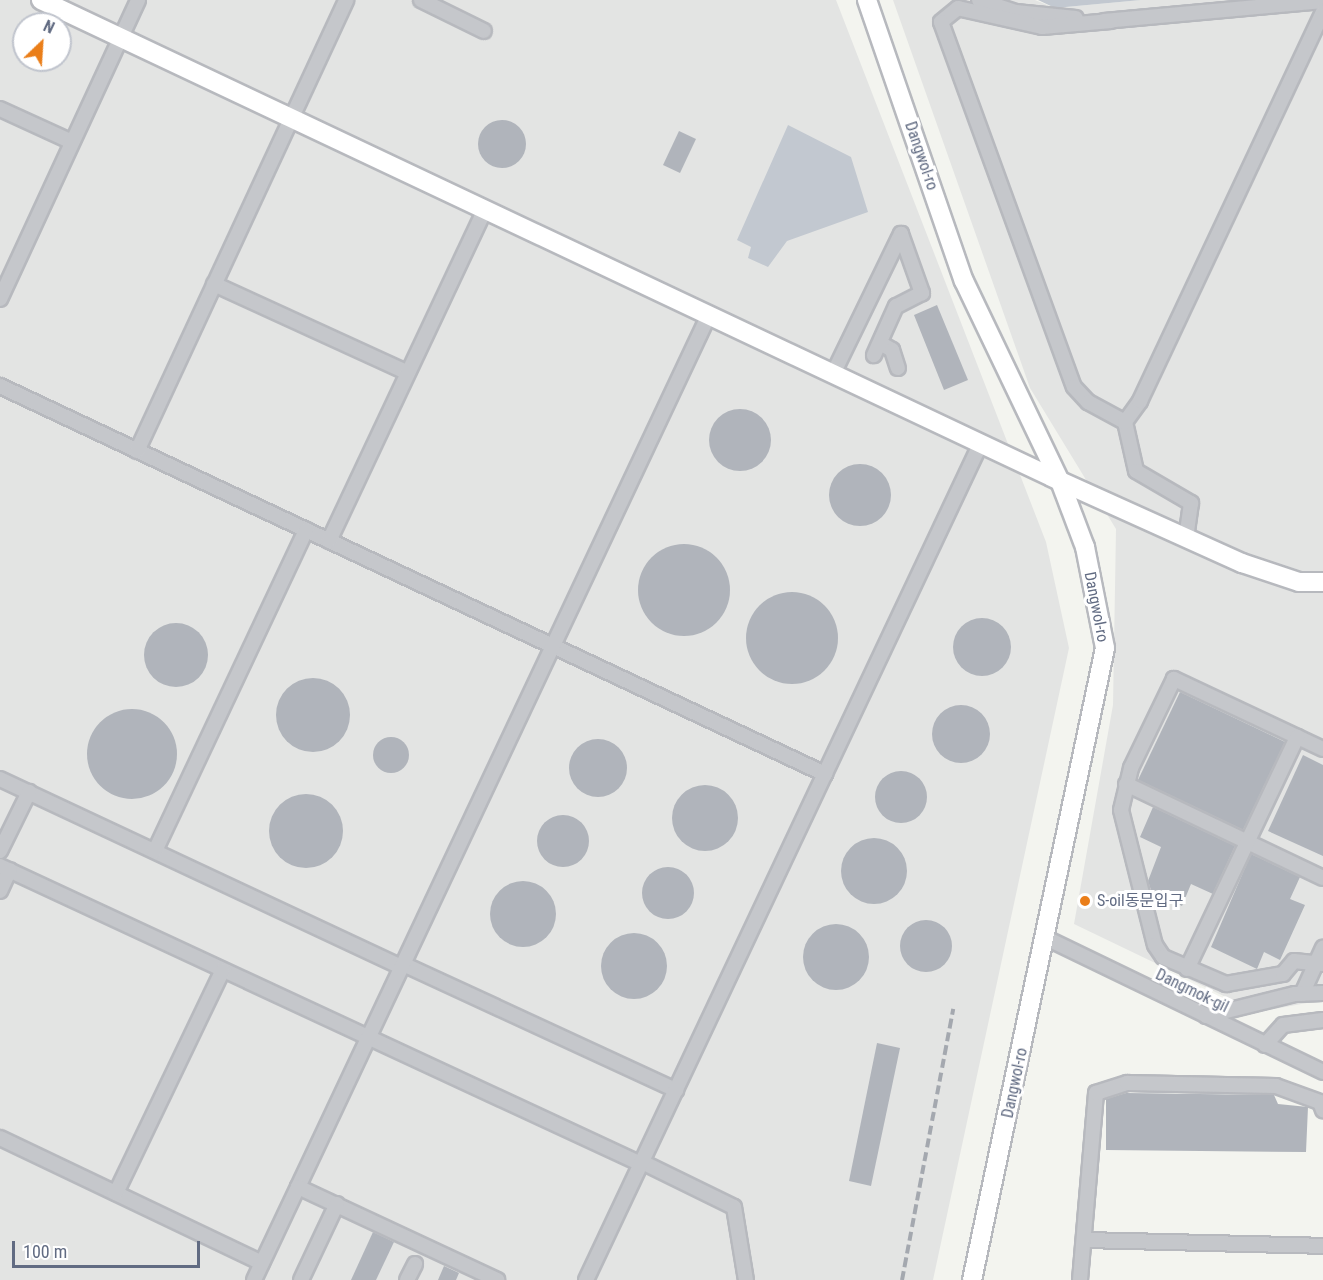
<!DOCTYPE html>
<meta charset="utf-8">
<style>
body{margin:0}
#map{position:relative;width:1323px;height:1280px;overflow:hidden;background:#f3f4ef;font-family:"Roboto Condensed","Noto Sans KR",sans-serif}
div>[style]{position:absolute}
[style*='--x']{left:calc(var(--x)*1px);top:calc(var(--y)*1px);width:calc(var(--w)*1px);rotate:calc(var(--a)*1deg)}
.built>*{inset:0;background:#e3e4e3}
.water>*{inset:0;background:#c2c8d0}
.building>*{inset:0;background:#b0b4bb}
.round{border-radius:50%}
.roads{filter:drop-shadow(2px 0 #b7b9be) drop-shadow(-2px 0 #b7b9be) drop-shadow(0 2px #b7b9be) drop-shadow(0 -2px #b7b9be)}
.minor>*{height:14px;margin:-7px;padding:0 7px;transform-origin:7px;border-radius:7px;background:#c5c7cb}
.major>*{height:18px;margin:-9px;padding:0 9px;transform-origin:9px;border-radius:9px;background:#fff}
.rail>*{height:4px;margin-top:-2px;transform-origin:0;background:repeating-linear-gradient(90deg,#a4a8af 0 9px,transparent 0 13.5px)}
.dots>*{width:16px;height:16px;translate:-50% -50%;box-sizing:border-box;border:3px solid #fff;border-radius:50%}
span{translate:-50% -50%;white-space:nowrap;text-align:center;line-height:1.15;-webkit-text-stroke:6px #fff;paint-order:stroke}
.street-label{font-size:16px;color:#616b82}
.poi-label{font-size:16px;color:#616b82}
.left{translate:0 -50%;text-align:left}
.north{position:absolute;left:12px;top:12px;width:60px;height:60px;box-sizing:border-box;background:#fff;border:2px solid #c0c4cd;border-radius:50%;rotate:25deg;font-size:16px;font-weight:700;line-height:24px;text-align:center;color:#616b82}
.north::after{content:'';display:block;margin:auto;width:21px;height:27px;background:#ea7e19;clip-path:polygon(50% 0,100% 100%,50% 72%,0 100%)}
.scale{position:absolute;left:12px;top:1241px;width:188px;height:27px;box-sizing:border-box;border:3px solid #616b82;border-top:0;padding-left:8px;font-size:18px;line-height:21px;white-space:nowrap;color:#616b82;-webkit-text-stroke:4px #fff;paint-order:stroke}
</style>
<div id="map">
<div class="built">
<div style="clip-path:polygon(evenodd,0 0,836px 0,1046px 542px,1069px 648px,933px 1280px,0 1280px,0 0,24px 24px,60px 24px,60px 60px,24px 60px,24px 24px)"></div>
<div style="clip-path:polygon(893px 0,1035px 0,1055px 8px,1141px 0,1323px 0,1323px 1000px,1257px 1012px,1074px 924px,1113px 705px,1116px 529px,1030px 388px)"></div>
</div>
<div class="water">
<div style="clip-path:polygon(1038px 0,1141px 0,1055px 8px)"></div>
<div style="clip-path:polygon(788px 125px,851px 157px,868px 212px,787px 241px,768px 267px,748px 258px,751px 247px,737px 240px)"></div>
</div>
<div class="building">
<div class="round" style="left:478px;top:120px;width:48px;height:48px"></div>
<div style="clip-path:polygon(679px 131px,696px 139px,680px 173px,663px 165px)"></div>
<div style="clip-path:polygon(937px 305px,968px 380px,944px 390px,914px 315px)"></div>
<div class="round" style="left:709px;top:409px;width:62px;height:62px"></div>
<div class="round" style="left:829px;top:464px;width:62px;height:62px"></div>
<div class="round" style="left:638px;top:544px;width:92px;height:92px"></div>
<div class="round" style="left:746px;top:592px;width:92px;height:92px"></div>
<div class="round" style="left:953px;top:618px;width:58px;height:58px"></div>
<div class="round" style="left:144px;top:623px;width:64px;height:64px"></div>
<div class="round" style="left:276px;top:678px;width:74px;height:74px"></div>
<div style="clip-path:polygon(1180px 692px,1285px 742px,1243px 830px,1138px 780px)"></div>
<div class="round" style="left:932px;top:705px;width:58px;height:58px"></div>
<div class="round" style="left:87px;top:709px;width:90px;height:90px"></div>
<div class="round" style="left:373px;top:737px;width:36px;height:36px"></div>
<div class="round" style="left:569px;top:739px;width:58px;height:58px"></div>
<div style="clip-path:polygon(1303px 755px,1323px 765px,1323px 856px,1268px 831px)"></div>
<div class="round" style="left:875px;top:771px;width:52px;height:52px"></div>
<div class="round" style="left:672px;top:785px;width:66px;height:66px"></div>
<div class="round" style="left:269px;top:794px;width:74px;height:74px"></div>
<div style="clip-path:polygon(1153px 807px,1235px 846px,1213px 894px,1191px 884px,1182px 906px,1151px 890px,1148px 881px,1161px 847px,1140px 837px)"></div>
<div class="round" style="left:537px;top:815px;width:52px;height:52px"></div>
<div class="round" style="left:841px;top:838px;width:66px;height:66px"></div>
<div style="clip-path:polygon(1251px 854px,1300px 877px,1290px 899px,1305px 905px,1280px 960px,1264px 952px,1257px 969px,1211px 947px)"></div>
<div class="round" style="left:642px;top:867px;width:52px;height:52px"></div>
<div class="round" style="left:490px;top:881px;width:66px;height:66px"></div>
<div class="round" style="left:900px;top:920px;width:52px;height:52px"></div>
<div class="round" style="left:803px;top:924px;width:66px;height:66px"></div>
<div class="round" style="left:601px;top:933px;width:66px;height:66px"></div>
<div style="clip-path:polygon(877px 1043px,900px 1048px,871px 1186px,849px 1181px)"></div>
<div style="clip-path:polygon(1126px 1093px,1274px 1095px,1278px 1104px,1308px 1107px,1306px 1152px,1106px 1150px,1106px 1099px)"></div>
<div style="clip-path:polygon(373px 1232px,394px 1242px,376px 1280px,351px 1280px)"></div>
<div style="clip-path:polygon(444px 1266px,459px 1273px,456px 1280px,438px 1280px)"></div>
</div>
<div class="roads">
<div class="minor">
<div style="--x:421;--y:0;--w:70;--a:26.2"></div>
<div style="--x:979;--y:0;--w:39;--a:18"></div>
<div style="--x:1016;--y:12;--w:60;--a:5.7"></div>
<div style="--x:1104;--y:21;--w:220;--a:-5.2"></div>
<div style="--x:1111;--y:21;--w:69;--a:175"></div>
<div style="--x:1042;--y:27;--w:86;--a:-167.3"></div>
<div style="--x:958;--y:8;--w:22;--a:141"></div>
<div style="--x:941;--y:22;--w:388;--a:70"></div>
<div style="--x:1074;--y:387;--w:21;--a:47"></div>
<div style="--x:1088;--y:402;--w:42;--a:28.4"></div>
<div style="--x:1125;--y:422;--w:50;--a:77.3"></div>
<div style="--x:1136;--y:471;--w:64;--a:30.2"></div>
<div style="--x:1191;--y:503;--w:35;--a:98"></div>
<div style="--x:0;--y:109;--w:79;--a:24.6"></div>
<div style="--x:214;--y:284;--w:213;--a:24.6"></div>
<div style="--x:0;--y:299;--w:329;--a:-65.2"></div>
<div style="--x:880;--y:343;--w:14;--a:30"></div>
<div style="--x:892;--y:350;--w:19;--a:72"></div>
<div style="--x:833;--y:374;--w:156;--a:-64.1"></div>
<div style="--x:901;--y:234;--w:63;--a:70.4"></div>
<div style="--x:922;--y:293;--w:29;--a:153"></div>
<div style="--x:896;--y:306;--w:54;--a:114.2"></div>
<div style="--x:0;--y:386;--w:912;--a:25.19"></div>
<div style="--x:1125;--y:422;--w:26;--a:-54"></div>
<div style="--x:1140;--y:401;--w:430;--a:-64.8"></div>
<div style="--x:137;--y:451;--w:497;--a:-65.1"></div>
<div style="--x:329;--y:541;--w:366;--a:-64.8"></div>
<div style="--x:1323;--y:749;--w:165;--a:-154.8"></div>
<div style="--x:1174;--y:679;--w:99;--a:115.8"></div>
<div style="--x:1131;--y:768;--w:43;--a:103.4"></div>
<div style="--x:1121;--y:810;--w:139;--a:75.9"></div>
<div style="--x:1155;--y:945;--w:14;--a:56"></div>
<div style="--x:1163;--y:957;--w:69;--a:23.2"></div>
<div style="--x:1226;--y:984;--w:58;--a:-10"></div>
<div style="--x:1283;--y:974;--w:17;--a:-50"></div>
<div style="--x:1294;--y:961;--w:29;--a:6"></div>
<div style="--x:0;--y:779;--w:444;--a:25.1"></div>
<div style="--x:1126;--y:784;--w:218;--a:25.5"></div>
<div style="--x:0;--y:851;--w:66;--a:-63.8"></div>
<div style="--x:155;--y:851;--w:355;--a:-64.8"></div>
<div style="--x:0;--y:866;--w:707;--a:24.93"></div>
<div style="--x:0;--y:891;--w:23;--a:-65"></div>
<div style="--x:1046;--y:938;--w:308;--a:25.8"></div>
<div style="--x:403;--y:964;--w:301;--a:24.8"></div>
<div style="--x:1187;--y:969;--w:257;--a:-64.6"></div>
<div style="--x:1302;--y:994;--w:51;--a:-65.5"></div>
<div style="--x:1206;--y:1016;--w:92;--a:-13.9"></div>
<div style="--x:1295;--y:994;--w:28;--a:-2"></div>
<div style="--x:1265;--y:1045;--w:27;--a:-48"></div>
<div style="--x:1283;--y:1025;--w:40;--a:-7.1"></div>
<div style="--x:0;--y:1138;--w:290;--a:25.5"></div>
<div style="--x:642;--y:1162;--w:102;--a:26.1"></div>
<div style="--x:734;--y:1207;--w:74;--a:80.7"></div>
<div style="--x:298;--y:1187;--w:962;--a:-64.77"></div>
<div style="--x:116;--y:1193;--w:247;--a:-64.4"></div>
<div style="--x:1084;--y:1240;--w:239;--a:1.4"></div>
<div style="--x:254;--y:1280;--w:103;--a:-64.7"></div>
<div style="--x:298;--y:1187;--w:220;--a:25"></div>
<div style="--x:301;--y:1280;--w:84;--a:-64.7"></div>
<div style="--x:407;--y:1280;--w:18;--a:-63"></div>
<div style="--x:586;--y:1280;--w:926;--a:-64.74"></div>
<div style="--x:1080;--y:1280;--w:188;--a:-85.1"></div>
<div style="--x:1096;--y:1093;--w:33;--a:-18"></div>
<div style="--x:1127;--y:1083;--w:149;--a:1.2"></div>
<div style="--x:1276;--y:1086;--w:47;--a:20"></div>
<div style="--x:1320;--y:1102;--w:9;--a:69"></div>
</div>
<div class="major">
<div style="--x:41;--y:0;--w:1127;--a:25.27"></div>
<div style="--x:1060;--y:481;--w:200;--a:24.3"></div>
<div style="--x:1242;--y:563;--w:60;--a:18.4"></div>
<div style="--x:1299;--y:582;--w:24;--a:0"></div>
<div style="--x:867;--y:0;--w:297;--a:71"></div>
<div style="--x:964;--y:281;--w:222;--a:64.4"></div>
<div style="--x:1060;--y:481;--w:71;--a:69.3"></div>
<div style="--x:1085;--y:547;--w:103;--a:78.8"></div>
<div style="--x:1105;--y:648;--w:646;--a:101.88"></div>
</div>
</div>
<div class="rail">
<div style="--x:902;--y:1280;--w:276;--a:-79.3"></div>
</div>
<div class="dots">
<div style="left:1085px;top:901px;background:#ea7e19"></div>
</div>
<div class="street-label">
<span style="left:921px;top:156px;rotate:71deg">Dangwol-ro</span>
<span style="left:1096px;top:607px;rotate:79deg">Dangwol-ro</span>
<span style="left:1192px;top:991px;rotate:26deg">Dangmok-gil</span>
<span style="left:1015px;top:1083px;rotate:-78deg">Dangwol-ro</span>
</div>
<div class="poi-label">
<span class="left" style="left:1097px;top:901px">S-oil동문입구</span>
</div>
<div class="north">N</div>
<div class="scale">100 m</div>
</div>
